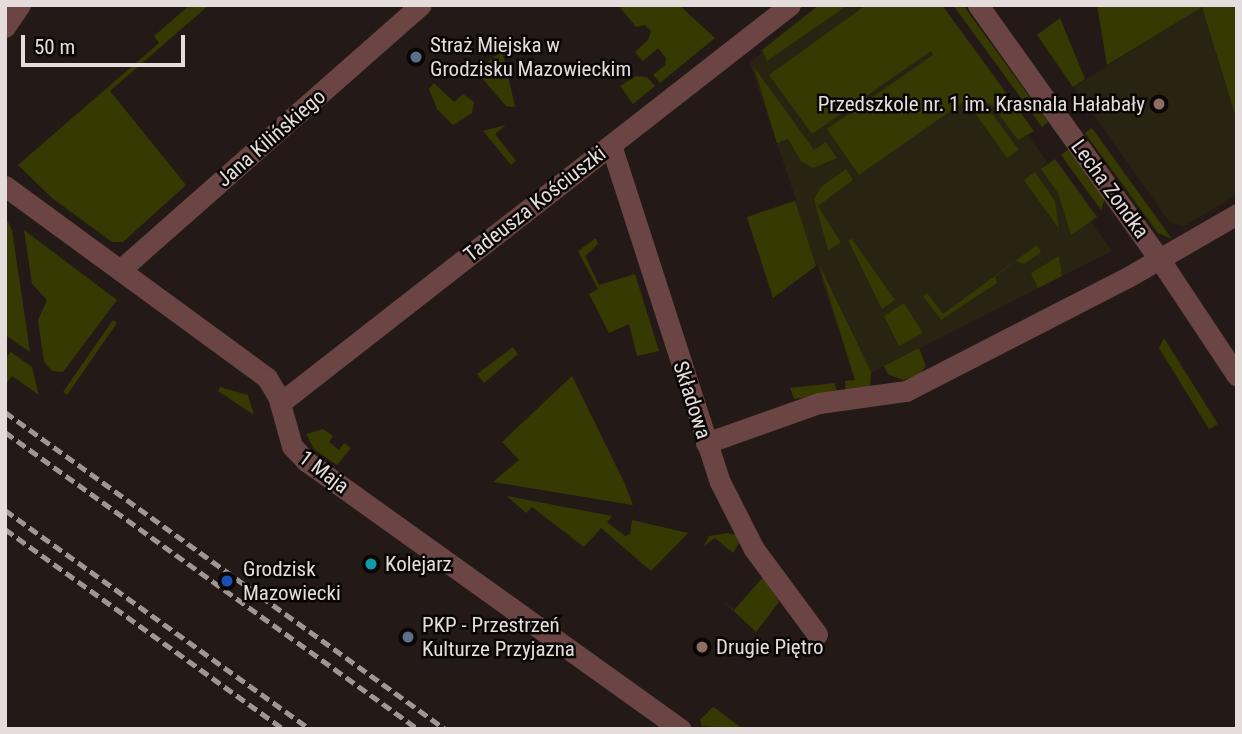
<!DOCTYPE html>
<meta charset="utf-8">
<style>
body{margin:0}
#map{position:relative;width:1242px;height:734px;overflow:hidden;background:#231a17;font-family:"Roboto Condensed",sans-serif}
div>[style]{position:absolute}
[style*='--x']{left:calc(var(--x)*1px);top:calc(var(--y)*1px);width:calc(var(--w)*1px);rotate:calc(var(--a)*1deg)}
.education>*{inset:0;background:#292312}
.green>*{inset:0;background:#363901}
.minor>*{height:21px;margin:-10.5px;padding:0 10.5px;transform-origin:10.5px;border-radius:10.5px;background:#6a4543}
.rail>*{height:5px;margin-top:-2.5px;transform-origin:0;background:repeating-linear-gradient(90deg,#9f9794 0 10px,transparent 0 15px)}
.dots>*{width:19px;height:19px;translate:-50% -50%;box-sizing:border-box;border:4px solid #0a0605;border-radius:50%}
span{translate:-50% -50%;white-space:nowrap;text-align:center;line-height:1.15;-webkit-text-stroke:5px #0a0605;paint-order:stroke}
.poi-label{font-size:21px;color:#e4dddb}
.left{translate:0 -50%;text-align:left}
.right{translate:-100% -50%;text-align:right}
.street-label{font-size:21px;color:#e4dddb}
.frame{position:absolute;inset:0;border:7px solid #e4dddb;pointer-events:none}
.scale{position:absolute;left:21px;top:35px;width:164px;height:32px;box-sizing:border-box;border:4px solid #e4dddb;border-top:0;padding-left:9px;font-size:21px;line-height:24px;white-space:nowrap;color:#e4dddb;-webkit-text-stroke:5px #0a0605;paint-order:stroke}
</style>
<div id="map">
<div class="education">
<div style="clip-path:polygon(819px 5px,910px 5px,941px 16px,1112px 251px,855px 381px,817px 265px,773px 298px,747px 217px,796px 200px,750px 63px)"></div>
<div style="clip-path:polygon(1202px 6px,1237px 122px,1237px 195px,1184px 226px,1170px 223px,1074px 87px)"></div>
</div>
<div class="green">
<div style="clip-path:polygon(190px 5px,209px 5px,110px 91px,186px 185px,123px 242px,112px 242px,52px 198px,18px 165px,159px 43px,154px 36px)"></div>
<div style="clip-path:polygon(679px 5px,715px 38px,660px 83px,653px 75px,665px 65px,666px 58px,658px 48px,643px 61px,635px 52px,648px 40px,651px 31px,645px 25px,636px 27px,619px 6px)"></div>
<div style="clip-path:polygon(819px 5px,848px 5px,767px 61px,762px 50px)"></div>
<div style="clip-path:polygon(866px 5px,942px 5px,1034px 131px,1018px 140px,992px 105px,969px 98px,859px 175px,827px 129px,933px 55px,931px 51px,812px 134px,769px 75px)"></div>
<div style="clip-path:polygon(953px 5px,963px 5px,1048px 122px,1042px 127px)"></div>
<div style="clip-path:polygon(1097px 5px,1237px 5px,1237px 121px,1202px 7px,1107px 65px)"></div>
<div style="clip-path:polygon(1060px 18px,1085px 79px,1073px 87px,1037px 35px)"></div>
<div style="clip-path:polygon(502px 51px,515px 106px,512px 107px,506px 106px,476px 71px)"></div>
<div style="clip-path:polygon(754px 67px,814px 150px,826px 142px,837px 158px,813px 168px,801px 161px,788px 139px,777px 143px)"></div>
<div style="clip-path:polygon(636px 76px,647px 77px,655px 86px,633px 104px,620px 86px)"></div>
<div style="clip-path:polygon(434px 83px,454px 102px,463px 94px,474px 102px,472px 113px,453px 125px,437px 109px,429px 89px)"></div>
<div style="clip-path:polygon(972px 109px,992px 114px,1019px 150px,1007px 158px)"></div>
<div style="clip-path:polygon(506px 125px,495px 134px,516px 161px,511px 165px,483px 131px)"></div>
<div style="clip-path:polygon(1092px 128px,1172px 239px,1158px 233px,1085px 133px)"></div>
<div style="clip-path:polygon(1069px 149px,1105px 199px,1101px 210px,1061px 155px)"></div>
<div style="clip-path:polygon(1055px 159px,1097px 217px,1071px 235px,1058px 193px,1041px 169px)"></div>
<div style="clip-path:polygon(846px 169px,853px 180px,818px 206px,841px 243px,828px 250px,814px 199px,821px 187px)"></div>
<div style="clip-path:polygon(1035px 172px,1055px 201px,1059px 229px,1024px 180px)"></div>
<div style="clip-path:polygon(795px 201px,816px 266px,773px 298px,747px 217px)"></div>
<div style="clip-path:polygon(5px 216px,12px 230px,30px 352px,5px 335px)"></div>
<div style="clip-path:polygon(24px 230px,117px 300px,63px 372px,52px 371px,44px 362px,38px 320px,47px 300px,32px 284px)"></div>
<div style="clip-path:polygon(596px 238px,598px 244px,585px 256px,599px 285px,635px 274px,659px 351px,637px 356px,629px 324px,609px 333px,589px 294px,598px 289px,578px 251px)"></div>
<div style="clip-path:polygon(852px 239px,895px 300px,882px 309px,848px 240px)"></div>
<div style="clip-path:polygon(1037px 245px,1041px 252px,1024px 264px,1016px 261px,995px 277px,997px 283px,941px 320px,923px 296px,927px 293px,943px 314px)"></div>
<div style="clip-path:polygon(1059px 256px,1062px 276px,1038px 288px,1031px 273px)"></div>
<div style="clip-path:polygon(819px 264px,871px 372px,870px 390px,846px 394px,845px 381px,855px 380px)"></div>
<div style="clip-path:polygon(904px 303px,923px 333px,899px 346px,884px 316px)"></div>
<div style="clip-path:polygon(113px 320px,117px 323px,67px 395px,63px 392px)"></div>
<div style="clip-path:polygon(1164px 338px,1218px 424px,1209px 429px,1159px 348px)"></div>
<div style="clip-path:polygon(513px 347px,518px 354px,484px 383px,477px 374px)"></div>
<div style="clip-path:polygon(919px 348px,926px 366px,919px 375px,903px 380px,888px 374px,884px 366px)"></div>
<div style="clip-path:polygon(11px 352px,32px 367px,39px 395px,12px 376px,5px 385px,5px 358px)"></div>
<div style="clip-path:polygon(572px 376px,624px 482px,633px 505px,493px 482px,519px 460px,502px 442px)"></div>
<div style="clip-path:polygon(835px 383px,837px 393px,794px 399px,790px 388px)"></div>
<div style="clip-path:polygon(220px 387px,248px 395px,254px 415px,218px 391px)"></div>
<div style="clip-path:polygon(323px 429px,333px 436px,329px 442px,339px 450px,344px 443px,351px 448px,337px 465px,315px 450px,306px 434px)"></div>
<div style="clip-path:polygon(507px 496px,612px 516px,607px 522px,625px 536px,630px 534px,632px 520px,688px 533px,651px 571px,601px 528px,584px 547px,532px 507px,526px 513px)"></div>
<div style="clip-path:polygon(728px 533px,736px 535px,739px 543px,733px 553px,715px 538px,704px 546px,709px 536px)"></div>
<div style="clip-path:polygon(764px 576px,779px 602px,756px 632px,722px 600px,734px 610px)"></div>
<div style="clip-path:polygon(713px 707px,715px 708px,743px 729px,702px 726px,700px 720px)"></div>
</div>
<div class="minor">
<div style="--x:978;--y:5;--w:313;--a:54.5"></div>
<div style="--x:1160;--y:260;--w:139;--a:56.4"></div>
<div style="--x:5;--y:27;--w:27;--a:-56"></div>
<div style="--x:611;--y:145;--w:354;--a:72.1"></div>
<div style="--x:720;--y:482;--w:75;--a:63.1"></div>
<div style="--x:754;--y:549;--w:106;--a:53.5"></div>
<div style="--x:5;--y:186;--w:325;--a:36.2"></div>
<div style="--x:267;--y:378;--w:21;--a:59"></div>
<div style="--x:278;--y:396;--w:52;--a:74.4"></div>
<div style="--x:292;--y:446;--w:21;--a:47"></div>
<div style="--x:306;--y:461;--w:461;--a:35.6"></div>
<div style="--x:120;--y:270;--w:401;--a:-41.4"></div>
<div style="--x:280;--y:403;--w:647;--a:-37.97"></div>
<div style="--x:706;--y:443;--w:120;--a:-19.5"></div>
<div style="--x:819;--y:403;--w:88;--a:-7.9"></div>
<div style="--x:906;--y:391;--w:250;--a:-27.2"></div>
<div style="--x:1128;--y:277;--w:126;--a:-30"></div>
</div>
<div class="rail">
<div style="--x:5;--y:412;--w:542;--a:35.77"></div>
<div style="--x:5;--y:432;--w:509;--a:35.72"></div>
<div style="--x:5;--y:510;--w:375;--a:35.7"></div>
<div style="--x:5;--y:529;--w:342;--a:35.7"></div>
</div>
<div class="dots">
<div style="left:416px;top:57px;background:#5c6f8a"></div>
<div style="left:1159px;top:104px;background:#8d6e63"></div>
<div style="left:371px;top:564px;background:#0f9aa8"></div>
<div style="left:227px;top:581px;background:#1a4fb4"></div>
<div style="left:408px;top:637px;background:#5c6f8a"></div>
<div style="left:702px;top:647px;background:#8d6e63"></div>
</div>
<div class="poi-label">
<span class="left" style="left:430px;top:57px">Straż Miejska w<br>Grodzisku Mazowieckim</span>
<span class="right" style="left:1145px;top:104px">Przedszkole nr. 1 im. Krasnala Hałabały</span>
<span class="left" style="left:385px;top:564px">Kolejarz</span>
<span class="left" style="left:243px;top:581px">Grodzisk<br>Mazowiecki</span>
<span class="left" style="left:422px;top:637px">PKP - Przestrzeń<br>Kulturze Przyjazna</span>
<span class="left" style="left:716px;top:647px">Drugie Piętro</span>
</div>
<div class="street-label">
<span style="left:271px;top:138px;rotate:-41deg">Jana Kilińskiego</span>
<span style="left:1110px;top:189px;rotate:54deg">Lecha Zondka</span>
<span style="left:535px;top:204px;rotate:-38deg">Tadeusza Kościuszki</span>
<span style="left:692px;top:400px;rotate:72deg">Składowa</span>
<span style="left:324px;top:472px;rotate:37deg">1 Maja</span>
</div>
<div class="frame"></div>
<div class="scale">50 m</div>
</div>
